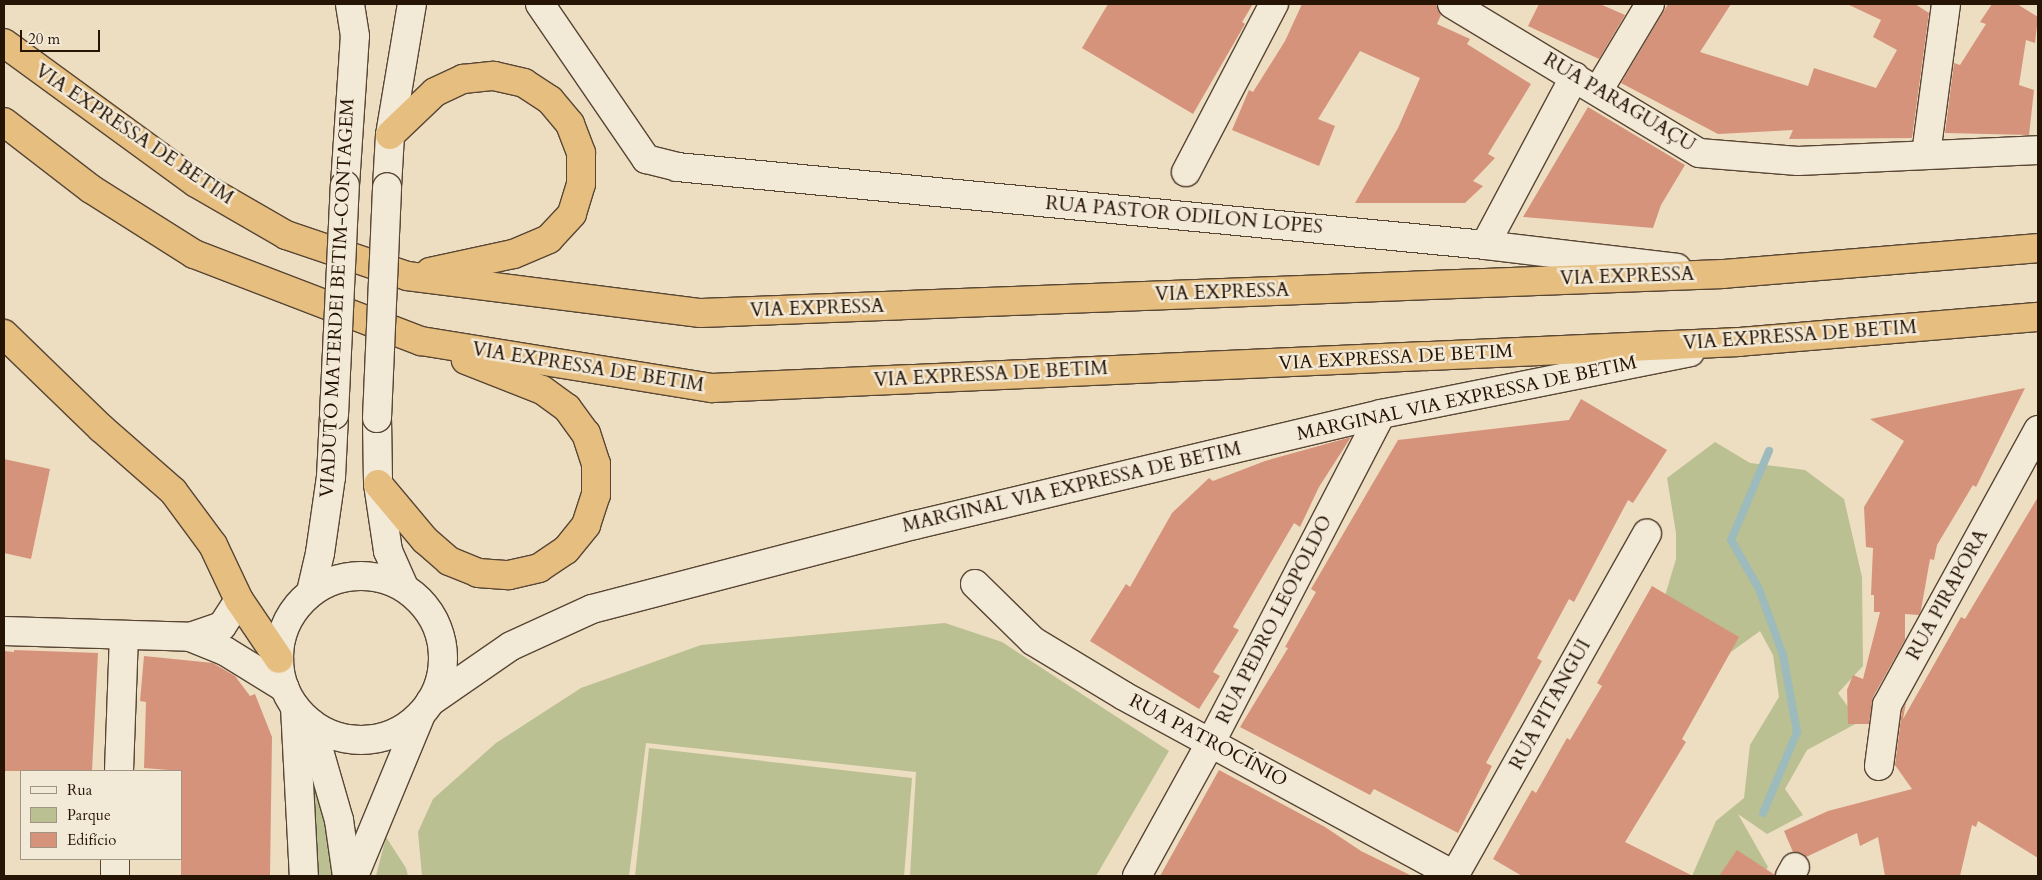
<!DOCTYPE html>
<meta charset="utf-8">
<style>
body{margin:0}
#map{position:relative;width:2042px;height:880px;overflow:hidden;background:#edddc1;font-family:Cardo,serif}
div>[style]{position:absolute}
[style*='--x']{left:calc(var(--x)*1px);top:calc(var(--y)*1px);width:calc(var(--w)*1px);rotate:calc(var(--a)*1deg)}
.green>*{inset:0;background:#bac091}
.stream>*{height:8px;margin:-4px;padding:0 4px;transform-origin:4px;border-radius:4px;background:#9dbabd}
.building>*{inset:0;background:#d6937b}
.roads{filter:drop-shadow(1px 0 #584634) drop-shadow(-1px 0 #584634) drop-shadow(0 1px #584634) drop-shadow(0 -1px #584634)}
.minor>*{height:28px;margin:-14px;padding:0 14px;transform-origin:14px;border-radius:14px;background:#f3e9d7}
.minor>.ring{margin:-14px;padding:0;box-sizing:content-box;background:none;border:28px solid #f3e9d7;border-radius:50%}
.highway>*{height:28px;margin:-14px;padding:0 14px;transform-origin:14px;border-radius:14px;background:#e6be80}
.bridges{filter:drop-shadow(1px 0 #584634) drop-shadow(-1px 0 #584634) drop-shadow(0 1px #584634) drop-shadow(0 -1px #584634)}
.minor-bridge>*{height:28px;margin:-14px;padding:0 14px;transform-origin:14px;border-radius:14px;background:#f3e9d7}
span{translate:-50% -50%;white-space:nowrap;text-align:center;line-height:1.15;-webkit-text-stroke:5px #f3e9d7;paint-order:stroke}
.street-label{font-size:19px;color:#261405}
.frame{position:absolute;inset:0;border:5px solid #261405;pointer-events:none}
.legend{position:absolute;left:20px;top:770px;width:162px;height:90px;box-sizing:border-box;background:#f3e9d7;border:1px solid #a19483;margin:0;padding:6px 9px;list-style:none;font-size:15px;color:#261405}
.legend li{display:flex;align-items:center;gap:10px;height:25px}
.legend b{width:25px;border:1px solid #a19483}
.scale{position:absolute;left:20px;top:30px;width:80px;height:22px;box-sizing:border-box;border:2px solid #261405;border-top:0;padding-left:6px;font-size:15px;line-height:18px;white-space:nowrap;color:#261405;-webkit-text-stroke:4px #f3e9d7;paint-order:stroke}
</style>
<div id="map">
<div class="green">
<div style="clip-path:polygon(1715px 442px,1750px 463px,1805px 470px,1844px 499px,1862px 577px,1863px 666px,1838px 693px,1859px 722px,1807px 750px,1785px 789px,1803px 815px,1767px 834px,1738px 814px,1768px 867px,1762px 876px,1692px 876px,1716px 821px,1744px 798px,1750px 745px,1779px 697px,1773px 655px,1760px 631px,1717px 662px,1662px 606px,1676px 559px,1676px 533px,1667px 478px)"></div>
<div style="clip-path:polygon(945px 623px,1002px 642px,1169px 751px,1096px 876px,910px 876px,916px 772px,646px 743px,629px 876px,422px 876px,418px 832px,433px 799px,496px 743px,581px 688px,701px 645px)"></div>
<div style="clip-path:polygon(306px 748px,325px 822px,334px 876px,311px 876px)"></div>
<div style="clip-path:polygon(649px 748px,912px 778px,904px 876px,635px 876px)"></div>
<div style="clip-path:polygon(386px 837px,406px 868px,408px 876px,376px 876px)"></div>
</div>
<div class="stream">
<div style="--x:1763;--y:813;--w:88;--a:-67.2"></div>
<div style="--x:1797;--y:732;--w:78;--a:-100.3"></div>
<div style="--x:1783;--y:655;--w:70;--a:-110"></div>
<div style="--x:1759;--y:589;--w:56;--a:-119.7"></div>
<div style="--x:1731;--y:540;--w:97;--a:-66.9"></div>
</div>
<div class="building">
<div style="clip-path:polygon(1108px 4px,1253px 4px,1242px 22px,1245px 24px,1193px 114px,1082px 48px)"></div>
<div style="clip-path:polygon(1302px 4px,1436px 4px,1441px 15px,1437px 24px,1470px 39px,1467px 44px,1531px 84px,1488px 154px,1495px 158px,1473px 181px,1483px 186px,1465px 203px,1355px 203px,1398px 128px,1420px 78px,1360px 51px,1318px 119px,1335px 126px,1319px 166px,1232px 130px,1249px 90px,1253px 92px,1285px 41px)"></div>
<div style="clip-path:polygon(1539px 4px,1600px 4px,1625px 15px,1599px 59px,1528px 26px)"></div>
<div style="clip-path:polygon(1668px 4px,1731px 4px,1700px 52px,1808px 86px,1814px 68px,1876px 88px,1897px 50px,1873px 37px,1881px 20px,1847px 4px,1915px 4px,1929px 13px,1912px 138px,1789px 139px,1793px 130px,1718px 134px,1621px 83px)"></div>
<div style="clip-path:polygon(1992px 4px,2017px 4px,2038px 17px,2035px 43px,2026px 40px,2019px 85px,2034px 90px,2029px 135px,1945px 133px,1954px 63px,1960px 65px,1986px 24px,1980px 22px)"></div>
<div style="clip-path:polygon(1588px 107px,1685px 165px,1661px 205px,1653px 228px,1523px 217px)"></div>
<div style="clip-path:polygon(2025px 388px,1976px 487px,1973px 485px,1937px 545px,1934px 560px,1930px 559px,1921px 610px,1919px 615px,1905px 614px,1905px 640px,1873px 697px,1869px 724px,1848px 724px,1847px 690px,1853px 675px,1863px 679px,1880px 612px,1874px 612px,1874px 595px,1871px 595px,1873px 548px,1866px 547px,1864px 507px,1904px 441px,1870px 419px)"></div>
<div style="clip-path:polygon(1581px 399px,1667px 450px,1633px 503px,1628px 500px,1574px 602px,1569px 599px,1537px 658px,1542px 661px,1486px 763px,1492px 766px,1458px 833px,1374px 789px,1370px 795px,1240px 727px,1288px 648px,1285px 647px,1316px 592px,1311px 589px,1398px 440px,1569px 420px)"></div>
<div style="clip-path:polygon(1351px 437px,1319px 487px,1300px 527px,1294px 523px,1233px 627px,1239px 630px,1213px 672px,1220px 676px,1199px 709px,1090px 641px,1126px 584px,1130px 587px,1172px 513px,1209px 478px,1213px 481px,1265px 461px)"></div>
<div style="clip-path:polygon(4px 459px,50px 469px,31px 559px,4px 553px)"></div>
<div style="clip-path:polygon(2038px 497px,2038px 858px,1978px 821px,1976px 827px,1972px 825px,1960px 876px,1885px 876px,1878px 837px,1860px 846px,1857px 833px,1806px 857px,1793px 852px,1784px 831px,1828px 811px,1912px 789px,1895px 765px,1902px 710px,1906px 703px,1903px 719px,1961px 617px,1965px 619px)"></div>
<div style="clip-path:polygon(1652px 586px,1739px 637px,1682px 739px,1686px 742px,1625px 842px,1693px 876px,1522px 876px,1493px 859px,1532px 790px,1536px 793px,1567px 738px,1570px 740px,1602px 686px,1597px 683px)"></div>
<div style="clip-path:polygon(14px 650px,98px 653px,92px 771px,4px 771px,4px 651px,14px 652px)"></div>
<div style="clip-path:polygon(144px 656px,213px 663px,235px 676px,250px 696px,255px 694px,272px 737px,270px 876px,181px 876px,181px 771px,144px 768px,146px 702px,140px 701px)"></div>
<div style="clip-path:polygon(1219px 770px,1325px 827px,1361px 851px,1412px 876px,1160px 876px)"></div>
<div style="clip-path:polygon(1737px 850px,1775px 875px,1774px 876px,1719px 876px)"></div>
</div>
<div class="roads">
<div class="minor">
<div style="--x:540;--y:4;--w:188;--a:55.6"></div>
<div style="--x:646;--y:159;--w:32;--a:14"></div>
<div style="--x:677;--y:167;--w:812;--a:5.51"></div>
<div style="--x:1485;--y:245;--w:193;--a:6.8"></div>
<div style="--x:1452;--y:4;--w:288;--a:31.1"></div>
<div style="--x:1699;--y:153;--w:99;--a:4.6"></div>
<div style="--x:1798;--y:161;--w:240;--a:-2.6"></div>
<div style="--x:1598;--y:91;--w:101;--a:-59.1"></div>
<div style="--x:1926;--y:154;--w:151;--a:-82.4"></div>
<div style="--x:1186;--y:172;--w:190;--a:-62.4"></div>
<div style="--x:345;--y:185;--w:149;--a:-86.2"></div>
<div style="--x:355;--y:36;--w:32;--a:-99"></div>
<div style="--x:387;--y:187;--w:52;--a:-86.7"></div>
<div style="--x:390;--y:135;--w:133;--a:-80.5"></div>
<div style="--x:1485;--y:245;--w:191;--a:-62"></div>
<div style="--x:377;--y:418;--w:66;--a:89.1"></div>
<div style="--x:378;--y:484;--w:68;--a:81.5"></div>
<div style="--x:388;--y:551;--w:39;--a:66"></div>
<div class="ring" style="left:279px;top:576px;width:136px;height:136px"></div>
<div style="--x:975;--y:584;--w:81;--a:44.5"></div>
<div style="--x:1033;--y:641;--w:106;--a:31.1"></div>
<div style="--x:1124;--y:696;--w:377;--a:28.5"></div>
<div style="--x:311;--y:592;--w:40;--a:-77"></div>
<div style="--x:320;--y:553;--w:77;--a:-81.8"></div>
<div style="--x:331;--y:477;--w:62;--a:-87.2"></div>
<div style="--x:4;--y:631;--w:186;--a:1.8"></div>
<div style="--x:190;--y:637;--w:34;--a:-19"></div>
<div style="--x:222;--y:626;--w:31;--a:-57"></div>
<div style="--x:190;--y:637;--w:38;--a:22"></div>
<div style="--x:225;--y:651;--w:70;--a:31.7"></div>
<div style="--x:430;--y:702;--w:98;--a:-34.7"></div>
<div style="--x:511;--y:646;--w:89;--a:-24.6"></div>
<div style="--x:592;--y:609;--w:334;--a:-14.6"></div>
<div style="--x:915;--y:525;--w:479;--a:-13.4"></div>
<div style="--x:1381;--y:414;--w:315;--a:-11.3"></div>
<div style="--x:295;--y:707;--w:169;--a:87"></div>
<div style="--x:311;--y:723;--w:101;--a:73.9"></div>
<div style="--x:339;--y:820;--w:57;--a:81.9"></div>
<div style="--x:1879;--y:766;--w:62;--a:-82.5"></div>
<div style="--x:1887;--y:705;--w:314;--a:-61.2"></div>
<div style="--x:119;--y:771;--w:134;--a:-87.9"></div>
<div style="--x:115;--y:876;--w:17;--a:-90"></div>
<div style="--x:354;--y:876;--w:175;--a:-67.5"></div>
<div style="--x:1137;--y:876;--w:153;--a:-61.1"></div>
<div style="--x:1211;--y:742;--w:369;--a:-62.6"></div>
<div style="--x:1454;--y:876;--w:393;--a:-60.6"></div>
<div style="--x:1790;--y:876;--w:10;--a:-61"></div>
</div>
<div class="highway">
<div style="--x:4;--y:43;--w:238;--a:36.1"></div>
<div style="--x:196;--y:183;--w:104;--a:30"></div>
<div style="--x:286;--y:235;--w:128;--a:18.7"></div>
<div style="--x:407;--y:276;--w:296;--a:7.2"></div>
<div style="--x:701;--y:313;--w:1023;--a:-2.19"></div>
<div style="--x:1723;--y:274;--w:316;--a:-4.7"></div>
<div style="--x:4;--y:122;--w:110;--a:37.6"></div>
<div style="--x:91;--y:189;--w:122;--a:32.3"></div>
<div style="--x:194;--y:254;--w:243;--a:21"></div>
<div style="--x:421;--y:341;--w:295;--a:9.2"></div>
<div style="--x:712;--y:388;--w:1028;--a:-2.56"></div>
<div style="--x:1739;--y:342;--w:300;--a:-4.8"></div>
<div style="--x:390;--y:135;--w:62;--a:-43.7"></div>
<div style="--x:435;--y:92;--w:31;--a:-25"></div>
<div style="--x:463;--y:79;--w:31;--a:-6"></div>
<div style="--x:494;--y:76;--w:31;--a:13"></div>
<div style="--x:524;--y:83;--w:31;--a:33"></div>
<div style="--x:550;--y:100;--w:31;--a:50"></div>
<div style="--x:570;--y:124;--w:31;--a:69"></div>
<div style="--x:581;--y:153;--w:31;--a:90"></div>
<div style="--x:581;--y:184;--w:31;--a:107"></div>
<div style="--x:572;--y:214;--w:34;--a:133"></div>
<div style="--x:549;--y:239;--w:39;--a:157"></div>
<div style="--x:513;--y:254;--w:85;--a:167.8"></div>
<div style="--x:4;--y:334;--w:135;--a:44.1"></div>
<div style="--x:101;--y:428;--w:96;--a:41.2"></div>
<div style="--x:173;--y:491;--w:67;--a:53.5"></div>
<div style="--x:213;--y:545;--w:61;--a:64.7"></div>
<div style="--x:239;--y:600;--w:71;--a:55.9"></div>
<div style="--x:378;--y:484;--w:73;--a:50"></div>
<div style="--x:425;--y:540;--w:32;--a:41"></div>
<div style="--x:449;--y:561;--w:31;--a:22"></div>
<div style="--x:478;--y:573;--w:31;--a:4"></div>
<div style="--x:509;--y:575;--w:31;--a:-13"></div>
<div style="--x:539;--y:568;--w:32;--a:-34"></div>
<div style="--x:566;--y:550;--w:32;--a:-51"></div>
<div style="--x:586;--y:525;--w:32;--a:-72"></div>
<div style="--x:596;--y:495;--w:31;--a:-90"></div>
<div style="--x:596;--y:464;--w:32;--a:-108"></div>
<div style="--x:586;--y:434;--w:32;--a:-126"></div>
<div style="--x:567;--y:408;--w:31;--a:-144"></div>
<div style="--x:542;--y:390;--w:82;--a:-158.5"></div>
</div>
</div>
<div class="bridges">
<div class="minor-bridge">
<div style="--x:334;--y:415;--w:230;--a:-87.3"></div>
<div style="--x:377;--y:418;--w:231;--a:-87.5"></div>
</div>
</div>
<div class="street-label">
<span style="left:1619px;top:103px;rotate:31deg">RUA PARAGUAÇU</span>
<span style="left:134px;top:135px;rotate:34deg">VIA EXPRESSA DE BETIM</span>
<span style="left:1184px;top:216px;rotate:5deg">RUA PASTOR ODILON LOPES</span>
<span style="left:1627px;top:277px;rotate:-2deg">VIA EXPRESSA</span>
<span style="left:1222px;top:293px;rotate:-2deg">VIA EXPRESSA</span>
<span style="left:338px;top:298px;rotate:-87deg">VIADUTO MATERDEI BETIM-CONTAGEM</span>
<span style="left:817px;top:309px;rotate:-2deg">VIA EXPRESSA</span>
<span style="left:1800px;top:336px;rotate:-4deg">VIA EXPRESSA DE BETIM</span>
<span style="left:1396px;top:358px;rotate:-3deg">VIA EXPRESSA DE BETIM</span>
<span style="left:588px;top:368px;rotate:9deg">VIA EXPRESSA DE BETIM</span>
<span style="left:991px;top:375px;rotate:-3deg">VIA EXPRESSA DE BETIM</span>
<span style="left:1467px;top:399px;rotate:-12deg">MARGINAL VIA EXPRESSA DE BETIM</span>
<span style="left:1072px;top:488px;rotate:-13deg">MARGINAL VIA EXPRESSA DE BETIM</span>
<span style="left:1948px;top:595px;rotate:-61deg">RUA PIRAPORA</span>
<span style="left:1275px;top:620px;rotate:-63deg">RUA PEDRO LEOPOLDO</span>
<span style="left:1551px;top:705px;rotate:-61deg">RUA PITANGUI</span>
<span style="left:1208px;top:741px;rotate:28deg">RUA PATROCÍNIO</span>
</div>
<div class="frame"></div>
<ul class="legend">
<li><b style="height:6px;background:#f3e9d7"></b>Rua</li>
<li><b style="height:14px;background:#bac091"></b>Parque</li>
<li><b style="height:14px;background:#d6937b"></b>Edifício</li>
</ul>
<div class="scale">20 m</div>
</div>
